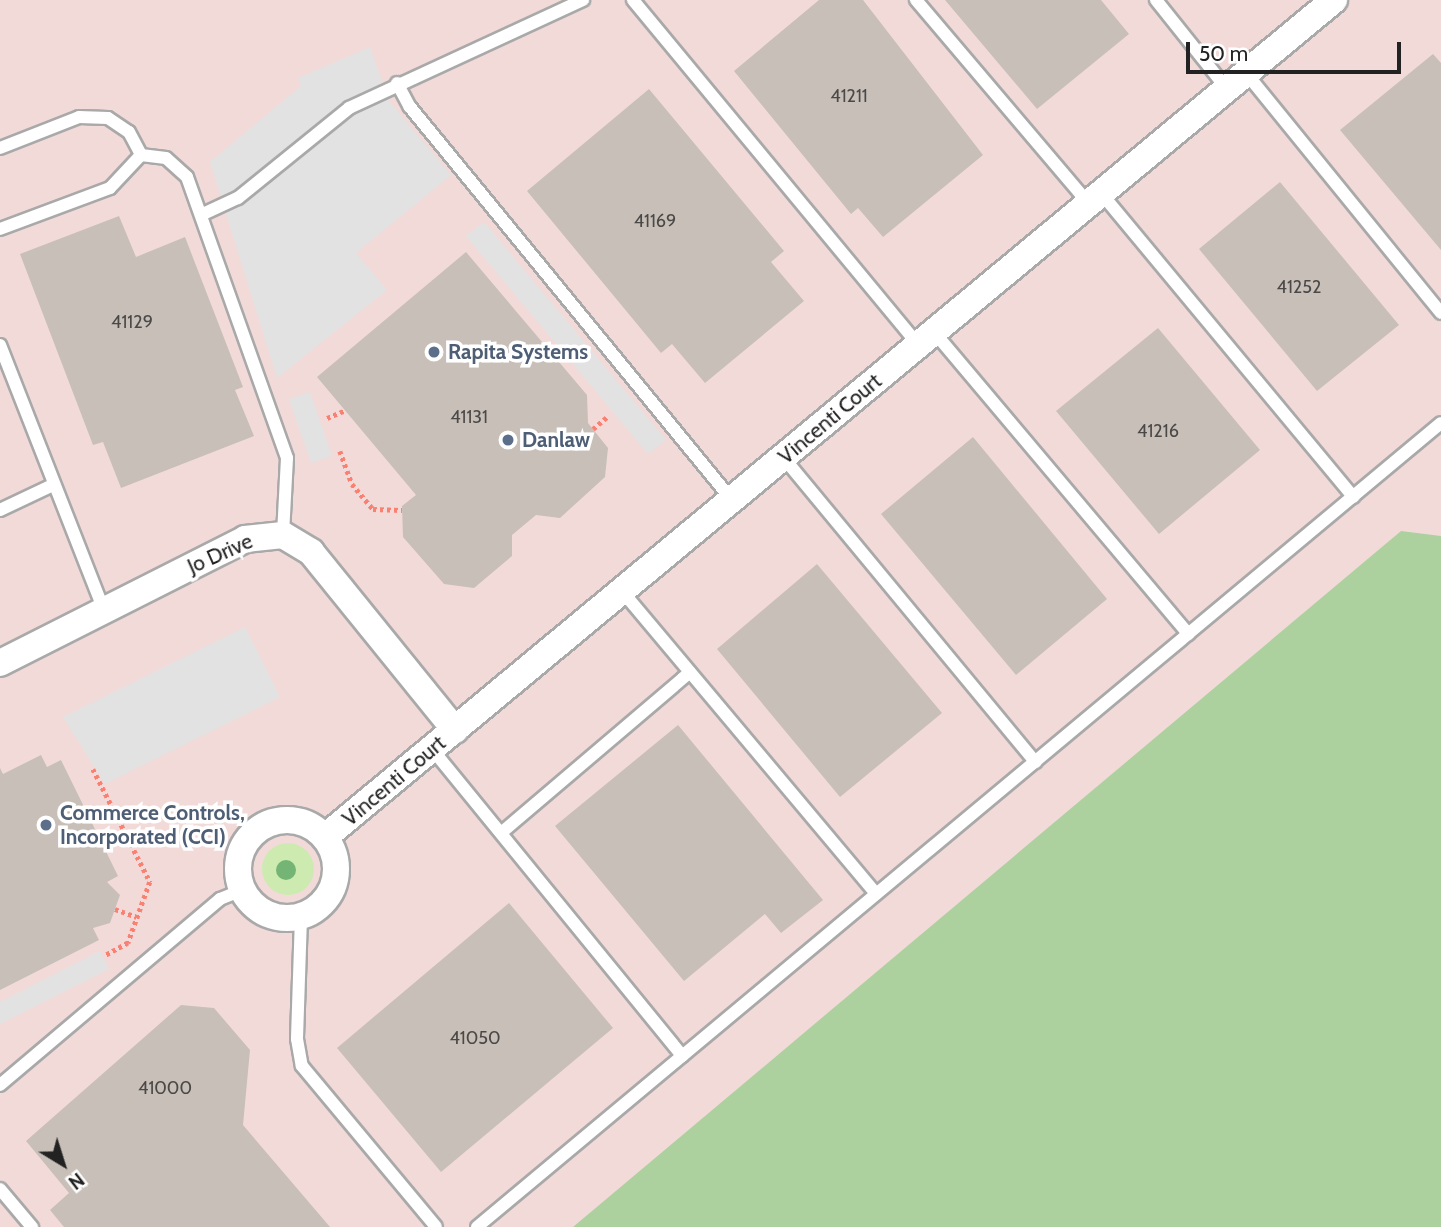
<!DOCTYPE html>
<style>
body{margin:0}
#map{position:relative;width:1441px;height:1227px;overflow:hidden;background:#f2efe9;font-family:Cabin,sans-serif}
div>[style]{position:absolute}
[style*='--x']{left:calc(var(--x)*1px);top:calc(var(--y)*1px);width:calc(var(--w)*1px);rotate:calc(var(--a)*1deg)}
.commercial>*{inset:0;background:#f2dad9}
.grass>*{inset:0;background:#cdebb0}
.round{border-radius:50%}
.forest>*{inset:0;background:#add19e}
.parking>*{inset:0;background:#e2e2e2}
.building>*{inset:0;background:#c7bfb8}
.path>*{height:4.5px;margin-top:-2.25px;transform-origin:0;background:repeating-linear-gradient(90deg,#fa8072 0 3.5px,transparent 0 7px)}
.roads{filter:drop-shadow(2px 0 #a9a9a9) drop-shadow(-2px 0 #a9a9a9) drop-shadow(0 2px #a9a9a9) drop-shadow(0 -2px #a9a9a9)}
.lane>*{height:12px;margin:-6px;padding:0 6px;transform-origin:6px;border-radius:6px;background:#fff}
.street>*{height:26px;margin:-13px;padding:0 13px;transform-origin:13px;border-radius:13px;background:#fff}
.street>.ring{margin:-13px;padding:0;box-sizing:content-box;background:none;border:26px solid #fff;border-radius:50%}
.trees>*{width:20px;height:20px;margin:-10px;border-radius:50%;background:#74b475}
.dots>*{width:19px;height:19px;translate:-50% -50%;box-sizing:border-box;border:4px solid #fff;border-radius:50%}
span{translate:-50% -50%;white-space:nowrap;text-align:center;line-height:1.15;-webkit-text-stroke:7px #fff;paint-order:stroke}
.number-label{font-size:18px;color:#4b4948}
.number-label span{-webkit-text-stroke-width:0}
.service-label{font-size:21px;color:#4e5e75;font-weight:700}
.left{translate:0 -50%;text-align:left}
.street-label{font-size:21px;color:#222}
.north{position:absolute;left:28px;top:1129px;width:70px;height:70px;-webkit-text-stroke:5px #fff;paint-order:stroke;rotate:142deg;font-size:19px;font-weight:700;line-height:28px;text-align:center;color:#222}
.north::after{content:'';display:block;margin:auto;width:24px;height:32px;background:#222;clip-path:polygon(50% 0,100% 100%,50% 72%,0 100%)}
.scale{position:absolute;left:1186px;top:42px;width:215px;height:32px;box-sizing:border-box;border:4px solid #222;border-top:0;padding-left:9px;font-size:21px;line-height:24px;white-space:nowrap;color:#222;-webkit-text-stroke:5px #fff;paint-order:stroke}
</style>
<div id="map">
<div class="commercial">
<div style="clip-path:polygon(0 0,1441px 0,1441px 1227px,0 1227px)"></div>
</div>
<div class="grass">
<div class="round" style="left:262px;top:843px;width:52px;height:52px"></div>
</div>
<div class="forest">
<div style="clip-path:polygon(1401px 531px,1441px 536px,1441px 1227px,573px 1227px)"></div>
</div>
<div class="parking">
<div style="clip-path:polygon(370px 47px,389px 101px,451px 175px,356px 253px,387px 290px,277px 378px,210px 162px,301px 86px,298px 78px)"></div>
<div style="clip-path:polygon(484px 222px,666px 440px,648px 454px,466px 236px)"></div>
<div style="clip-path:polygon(310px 392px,332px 456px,311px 463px,289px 399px)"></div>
<div style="clip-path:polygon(245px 627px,280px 697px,105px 784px,63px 717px)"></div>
<div style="clip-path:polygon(100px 951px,109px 969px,0 1024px,0 1002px)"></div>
</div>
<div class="building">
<div style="clip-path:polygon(819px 0,863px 0,983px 155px,883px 237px,858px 208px,851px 214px,734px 71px)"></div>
<div style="clip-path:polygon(945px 0,1101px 0,1129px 34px,1037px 109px)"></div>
<div style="clip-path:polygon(1433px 54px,1441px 63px,1441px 250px,1340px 130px)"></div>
<div style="clip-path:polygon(649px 89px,784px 251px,771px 262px,804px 301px,705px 383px,672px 344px,661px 353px,527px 191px)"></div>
<div style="clip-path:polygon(1280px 182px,1399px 325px,1317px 391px,1199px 249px)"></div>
<div style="clip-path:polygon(119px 216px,136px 257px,185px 237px,243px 387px,235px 390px,254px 436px,121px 488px,103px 442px,93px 445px,20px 254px)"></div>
<div style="clip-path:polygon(466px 252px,587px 395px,588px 423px,608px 448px,605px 477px,560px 518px,536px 515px,512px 535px,512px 556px,474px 588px,444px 584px,403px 537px,402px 506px,416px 495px,317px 377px)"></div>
<div style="clip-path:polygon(1158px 328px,1260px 450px,1159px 534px,1056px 411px)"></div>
<div style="clip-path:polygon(973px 437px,1107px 599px,1016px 675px,881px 514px)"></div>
<div style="clip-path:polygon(817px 564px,942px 713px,840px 797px,717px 649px)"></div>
<div style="clip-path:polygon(678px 725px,823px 900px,781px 933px,765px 914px,684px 981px,555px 826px)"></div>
<div style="clip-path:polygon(41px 755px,47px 767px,61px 760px,118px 876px,107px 882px,120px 895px,110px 923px,93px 928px,99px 940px,0 990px,0 768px,3px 774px)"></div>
<div style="clip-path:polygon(509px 903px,613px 1028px,441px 1172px,337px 1048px)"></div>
<div style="clip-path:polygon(181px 1005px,214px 1008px,250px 1050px,243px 1125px,330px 1227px,64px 1227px,50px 1210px,69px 1193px,26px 1141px)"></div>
</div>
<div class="path">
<div style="--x:327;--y:418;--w:21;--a:-23"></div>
<div style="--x:593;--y:429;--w:20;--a:-41"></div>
<div style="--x:340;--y:451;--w:35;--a:70"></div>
<div style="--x:352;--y:484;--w:33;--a:50"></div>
<div style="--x:373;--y:509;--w:29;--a:2"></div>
<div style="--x:93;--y:769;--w:127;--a:63.2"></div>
<div style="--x:150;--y:882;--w:65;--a:109.8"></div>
<div style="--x:128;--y:943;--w:25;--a:151"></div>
<div style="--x:115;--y:909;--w:23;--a:20"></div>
</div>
<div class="roads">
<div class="lane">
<div style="--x:633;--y:0;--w:447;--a:50.4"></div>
<div style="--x:916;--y:0;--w:267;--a:49.7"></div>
<div style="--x:1156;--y:0;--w:114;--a:51.4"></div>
<div style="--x:1246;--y:73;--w:309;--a:50.9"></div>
<div style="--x:397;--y:83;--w:27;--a:62"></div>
<div style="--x:410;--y:107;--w:508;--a:50.67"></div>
<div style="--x:0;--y:148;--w:85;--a:-21.4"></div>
<div style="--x:79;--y:117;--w:29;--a:2"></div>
<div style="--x:108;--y:118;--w:25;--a:34"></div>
<div style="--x:129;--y:132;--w:26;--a:62"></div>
<div style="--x:141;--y:155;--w:25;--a:7"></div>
<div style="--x:166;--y:158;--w:28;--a:42"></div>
<div style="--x:187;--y:177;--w:298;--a:70.4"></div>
<div style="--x:287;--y:458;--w:77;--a:93"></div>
<div style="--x:1101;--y:193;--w:395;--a:50.3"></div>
<div style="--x:203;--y:214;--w:38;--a:-25"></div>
<div style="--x:238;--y:198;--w:143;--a:-39"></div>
<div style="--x:349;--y:108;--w:258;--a:-24.8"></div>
<div style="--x:0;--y:229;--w:117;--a:-20.4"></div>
<div style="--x:110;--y:188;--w:45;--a:-46.8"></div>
<div style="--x:934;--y:332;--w:395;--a:49.9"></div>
<div style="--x:0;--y:345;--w:285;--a:68.6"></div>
<div style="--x:783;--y:457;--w:396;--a:50.4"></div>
<div style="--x:0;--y:510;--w:59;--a:-25.3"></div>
<div style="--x:622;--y:591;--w:395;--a:50"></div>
<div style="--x:432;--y:749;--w:396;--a:50.8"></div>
<div style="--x:501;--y:833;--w:248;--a:-40.4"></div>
<div style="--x:301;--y:917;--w:122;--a:91.9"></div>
<div style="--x:297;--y:1039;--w:27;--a:80"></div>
<div style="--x:302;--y:1066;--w:209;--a:50.2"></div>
<div style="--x:0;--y:1085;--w:288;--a:-40.2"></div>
<div style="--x:220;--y:899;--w:24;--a:-22"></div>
<div style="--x:0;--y:1189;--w:50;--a:49.9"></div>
<div style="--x:477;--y:1227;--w:1255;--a:-39.83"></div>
</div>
<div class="street">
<div style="--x:0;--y:663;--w:275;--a:-26.8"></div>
<div style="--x:245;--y:539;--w:38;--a:-6"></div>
<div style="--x:283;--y:535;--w:33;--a:31"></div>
<div style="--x:311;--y:552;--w:229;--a:51"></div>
<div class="ring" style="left:238px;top:820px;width:72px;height:72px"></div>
<div style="--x:325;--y:837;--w:1311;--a:-39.68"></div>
</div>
</div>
<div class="trees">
<div style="left:286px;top:870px"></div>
</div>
<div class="dots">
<div style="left:434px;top:352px;background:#5c6f8a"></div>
<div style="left:508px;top:440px;background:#5c6f8a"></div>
<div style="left:46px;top:825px;background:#5c6f8a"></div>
</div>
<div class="number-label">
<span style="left:849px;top:96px">41211</span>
<span style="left:655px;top:221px">41169</span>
<span style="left:1299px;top:287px">41252</span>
<span style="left:132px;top:322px">41129</span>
<span style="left:469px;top:417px">41131</span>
<span style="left:1158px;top:431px">41216</span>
<span style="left:475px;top:1038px">41050</span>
<span style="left:165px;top:1088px">41000</span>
</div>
<div class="service-label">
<span class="left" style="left:448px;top:352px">Rapita Systems</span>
<span class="left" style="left:522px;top:440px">Danlaw</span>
<span class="left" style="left:60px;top:825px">Commerce Controls,<br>Incorporated (CCI)</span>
</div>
<div class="street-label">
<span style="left:830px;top:419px;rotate:-40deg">Vincenti Court</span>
<span style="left:220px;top:554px;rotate:-24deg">Jo Drive</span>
<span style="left:394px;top:781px;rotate:-40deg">Vincenti Court</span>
</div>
<div class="north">N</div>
<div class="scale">50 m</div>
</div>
